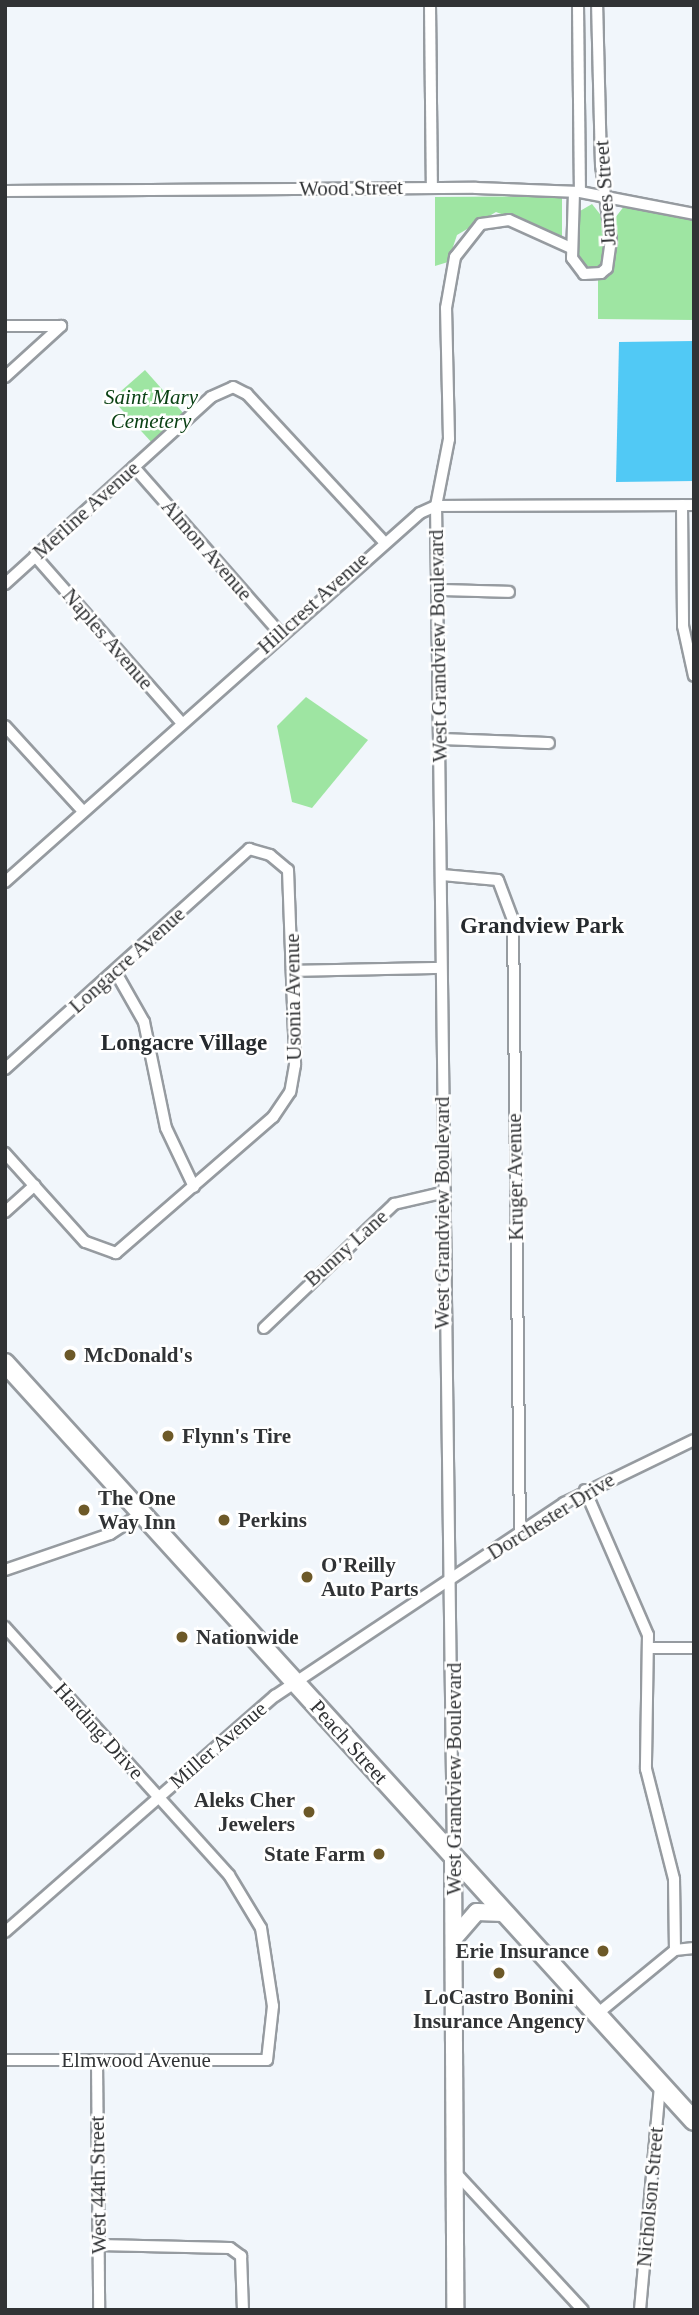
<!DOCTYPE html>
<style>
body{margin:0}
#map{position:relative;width:699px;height:2315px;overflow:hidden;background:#f1f6fb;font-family:"Times New Roman",serif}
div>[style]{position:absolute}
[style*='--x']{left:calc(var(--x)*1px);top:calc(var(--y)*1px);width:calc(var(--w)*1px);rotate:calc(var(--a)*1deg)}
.green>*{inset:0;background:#9ee5a2}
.water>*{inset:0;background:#51c9f5}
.roads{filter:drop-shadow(2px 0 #969ba0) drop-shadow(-2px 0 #969ba0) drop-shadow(0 2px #969ba0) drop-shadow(0 -2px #969ba0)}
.street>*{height:10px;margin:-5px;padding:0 5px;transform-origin:5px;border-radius:5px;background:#fff}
.secondary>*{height:16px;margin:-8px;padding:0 8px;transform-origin:8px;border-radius:8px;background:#fff}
.primary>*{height:18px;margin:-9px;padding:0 9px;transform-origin:9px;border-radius:9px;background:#fff}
.dots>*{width:19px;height:19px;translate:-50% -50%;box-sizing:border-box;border:4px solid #fff;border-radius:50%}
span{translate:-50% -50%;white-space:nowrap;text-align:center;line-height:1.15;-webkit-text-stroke:5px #fff;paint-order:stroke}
.street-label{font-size:21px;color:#313335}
.park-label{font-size:21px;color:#0b4215;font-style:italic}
.poi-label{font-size:21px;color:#313335;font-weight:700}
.left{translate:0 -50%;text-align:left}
.right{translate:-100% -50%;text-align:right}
.neighbourhood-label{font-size:23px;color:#262a2e;font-weight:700}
.frame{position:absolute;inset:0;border:7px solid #313335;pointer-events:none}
</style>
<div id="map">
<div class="green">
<div style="clip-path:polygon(562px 196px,562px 238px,496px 212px,457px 235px,448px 262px,435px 266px,435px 197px)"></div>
<div style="clip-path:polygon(592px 204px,607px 223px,606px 260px,595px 270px,578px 261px,575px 242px,580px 211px)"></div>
<div style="clip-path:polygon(625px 205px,694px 220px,694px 320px,598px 319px,598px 280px,614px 268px,615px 218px)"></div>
<div style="clip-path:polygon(145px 370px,185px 415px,153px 444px,112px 399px)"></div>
<div style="clip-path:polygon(306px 697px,368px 740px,312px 808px,292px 802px,277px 726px)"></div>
</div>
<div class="water">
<div style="clip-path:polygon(694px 341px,694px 481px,616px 482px,619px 342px)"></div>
</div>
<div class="roads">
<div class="street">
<div style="--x:430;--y:5;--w:182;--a:89.4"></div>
<div style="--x:578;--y:5;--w:187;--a:89.4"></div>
<div style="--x:5;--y:191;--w:471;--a:-0.4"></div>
<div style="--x:476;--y:188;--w:104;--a:2.2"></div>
<div style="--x:580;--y:192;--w:116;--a:10.9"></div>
<div style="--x:574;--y:192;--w:66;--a:91.7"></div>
<div style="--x:572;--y:258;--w:20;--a:53"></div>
<div style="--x:584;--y:274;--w:17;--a:-3"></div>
<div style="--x:601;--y:273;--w:8;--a:-40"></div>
<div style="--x:607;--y:268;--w:27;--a:-82"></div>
<div style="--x:611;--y:241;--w:77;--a:-97.5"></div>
<div style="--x:601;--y:165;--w:160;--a:-91.4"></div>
<div style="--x:5;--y:326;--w:56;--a:0"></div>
<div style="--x:5;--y:377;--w:76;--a:-42.3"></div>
<div style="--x:134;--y:467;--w:221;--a:48.7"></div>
<div style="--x:682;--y:505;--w:121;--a:89.5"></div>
<div style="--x:683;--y:626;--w:51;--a:77.6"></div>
<div style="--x:35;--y:556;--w:221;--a:48.7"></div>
<div style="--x:5;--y:584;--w:278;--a:-42.2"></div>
<div style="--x:211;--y:397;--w:24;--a:-24"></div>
<div style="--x:233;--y:387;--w:16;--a:27"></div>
<div style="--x:247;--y:394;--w:199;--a:47.2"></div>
<div style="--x:438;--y:590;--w:71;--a:1.6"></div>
<div style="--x:5;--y:726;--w:115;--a:47.5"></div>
<div style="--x:440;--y:739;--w:109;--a:2.1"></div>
<div style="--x:442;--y:875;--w:56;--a:5.1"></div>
<div style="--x:498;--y:880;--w:43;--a:69.4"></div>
<div style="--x:513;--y:920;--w:613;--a:89.35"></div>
<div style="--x:5;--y:882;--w:555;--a:-41.64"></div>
<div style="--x:420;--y:513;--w:17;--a:-24"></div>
<div style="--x:436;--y:506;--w:258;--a:-0.2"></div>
<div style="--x:115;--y:971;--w:59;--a:60.4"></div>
<div style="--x:144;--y:1022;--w:108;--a:78.3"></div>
<div style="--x:166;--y:1128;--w:65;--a:64.6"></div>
<div style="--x:293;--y:971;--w:148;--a:-1.2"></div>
<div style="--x:5;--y:1069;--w:329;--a:-42"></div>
<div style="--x:249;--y:849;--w:22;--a:16"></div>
<div style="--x:270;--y:855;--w:23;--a:40"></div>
<div style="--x:288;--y:870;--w:195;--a:87.9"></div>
<div style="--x:295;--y:1065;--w:27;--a:100"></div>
<div style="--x:290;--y:1092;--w:30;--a:124"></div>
<div style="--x:273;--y:1117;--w:208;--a:139.1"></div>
<div style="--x:116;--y:1253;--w:33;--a:-160"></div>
<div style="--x:85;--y:1242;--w:120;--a:-132"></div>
<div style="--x:5;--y:1212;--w:40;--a:-42"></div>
<div style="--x:264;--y:1328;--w:180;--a:-43.6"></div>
<div style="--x:394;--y:1204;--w:48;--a:-13.2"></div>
<div style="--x:585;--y:1490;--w:158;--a:66.5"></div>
<div style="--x:648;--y:1635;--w:134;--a:90.9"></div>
<div style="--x:646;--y:1769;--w:114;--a:75.7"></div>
<div style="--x:674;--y:1879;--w:71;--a:89.2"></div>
<div style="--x:675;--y:1950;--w:101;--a:140.6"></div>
<div style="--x:5;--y:1570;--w:111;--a:-18.9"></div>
<div style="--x:110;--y:1534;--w:38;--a:-33"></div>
<div style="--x:5;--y:1627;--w:334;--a:47.9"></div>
<div style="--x:229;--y:1875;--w:62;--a:58.9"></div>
<div style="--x:261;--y:1928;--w:79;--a:81.3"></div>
<div style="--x:273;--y:2006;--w:54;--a:96.3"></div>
<div style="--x:267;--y:2060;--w:262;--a:180"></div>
<div style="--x:651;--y:1648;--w:43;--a:0"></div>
<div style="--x:453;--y:1856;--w:1350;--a:-90.72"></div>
<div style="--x:436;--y:506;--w:68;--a:-79"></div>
<div style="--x:449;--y:439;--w:131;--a:-91.3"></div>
<div style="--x:446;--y:308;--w:52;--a:-80"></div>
<div style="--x:455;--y:257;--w:42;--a:-51.8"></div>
<div style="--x:481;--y:224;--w:28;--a:-8"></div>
<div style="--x:509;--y:220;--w:68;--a:24.3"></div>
<div style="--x:5;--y:1932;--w:359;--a:-41.2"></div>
<div style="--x:275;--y:1696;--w:348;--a:-33.7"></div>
<div style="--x:564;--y:1503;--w:144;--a:-25.9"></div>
<div style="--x:675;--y:1950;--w:19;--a:-6"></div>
<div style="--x:97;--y:2060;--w:250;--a:89.5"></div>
<div style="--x:455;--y:2172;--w:188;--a:47.2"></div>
<div style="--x:99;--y:2245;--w:131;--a:1.3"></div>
<div style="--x:230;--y:2248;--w:14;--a:36"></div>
<div style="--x:241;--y:2256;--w:54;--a:87.9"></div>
<div style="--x:640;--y:2310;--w:227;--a:-84.9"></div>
</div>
<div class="secondary">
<div style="--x:453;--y:1856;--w:454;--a:89.7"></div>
<div style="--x:455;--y:1937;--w:33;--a:-49"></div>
<div style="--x:477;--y:1912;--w:28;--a:2"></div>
</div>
<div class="primary">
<div style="--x:5;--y:1363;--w:1024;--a:47.73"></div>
</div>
</div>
<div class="dots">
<div style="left:70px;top:1355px;background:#6d5928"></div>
<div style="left:168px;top:1436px;background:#6d5928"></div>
<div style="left:84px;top:1510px;background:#6d5928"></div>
<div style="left:224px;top:1520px;background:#6d5928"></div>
<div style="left:307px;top:1577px;background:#6d5928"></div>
<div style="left:182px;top:1637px;background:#6d5928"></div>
<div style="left:309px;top:1812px;background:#6d5928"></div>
<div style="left:379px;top:1854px;background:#6d5928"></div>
<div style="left:603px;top:1951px;background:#6d5928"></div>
<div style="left:499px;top:1973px;background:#6d5928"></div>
</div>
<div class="street-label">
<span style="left:351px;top:188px;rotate:-1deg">Wood Street</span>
<span style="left:605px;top:193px;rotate:-94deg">James Street</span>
<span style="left:86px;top:510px;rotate:-42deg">Merline Avenue</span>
<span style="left:207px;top:550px;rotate:49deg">Almon Avenue</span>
<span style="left:313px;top:603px;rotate:-42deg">Hillcrest Avenue</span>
<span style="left:108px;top:639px;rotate:49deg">Naples Avenue</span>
<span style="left:438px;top:646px;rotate:-91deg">West Grandview Boulevard</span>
<span style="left:127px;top:960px;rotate:-42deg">Longacre Avenue</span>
<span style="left:293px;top:997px;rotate:-91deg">Usonia Avenue</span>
<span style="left:515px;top:1177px;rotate:-91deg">Kruger Avenue</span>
<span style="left:442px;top:1213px;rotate:-90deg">West Grandview Boulevard</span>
<span style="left:346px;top:1248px;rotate:-42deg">Bunny Lane</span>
<span style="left:551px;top:1516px;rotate:-32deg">Dorchester Drive</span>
<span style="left:99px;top:1731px;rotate:48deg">Harding Drive</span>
<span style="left:349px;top:1742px;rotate:48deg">Peach Street</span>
<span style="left:218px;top:1745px;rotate:-41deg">Miller Avenue</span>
<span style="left:454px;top:1779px;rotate:-90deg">West Grandview Boulevard</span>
<span style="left:136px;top:2060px">Elmwood Avenue</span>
<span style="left:98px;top:2185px;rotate:-91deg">West 44th Street</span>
<span style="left:650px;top:2197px;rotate:-85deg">Nicholson Street</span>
</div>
<div class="park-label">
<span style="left:151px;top:409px">Saint Mary<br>Cemetery</span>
</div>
<div class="poi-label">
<span class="left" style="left:84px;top:1355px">McDonald's</span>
<span class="left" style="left:182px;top:1436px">Flynn's Tire</span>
<span class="left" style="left:98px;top:1510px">The One<br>Way Inn</span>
<span class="left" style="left:238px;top:1520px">Perkins</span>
<span class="left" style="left:321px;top:1577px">O'Reilly<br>Auto Parts</span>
<span class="left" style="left:196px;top:1637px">Nationwide</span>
<span class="right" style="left:295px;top:1812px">Aleks Cher<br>Jewelers</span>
<span class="right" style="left:365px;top:1854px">State Farm</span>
<span class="right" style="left:589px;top:1951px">Erie Insurance</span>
<span style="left:499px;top:2009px">LoCastro Bonini<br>Insurance Angency</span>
</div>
<div class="neighbourhood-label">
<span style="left:542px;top:926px">Grandview Park</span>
<span style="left:184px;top:1043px">Longacre Village</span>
</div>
<div class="frame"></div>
</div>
